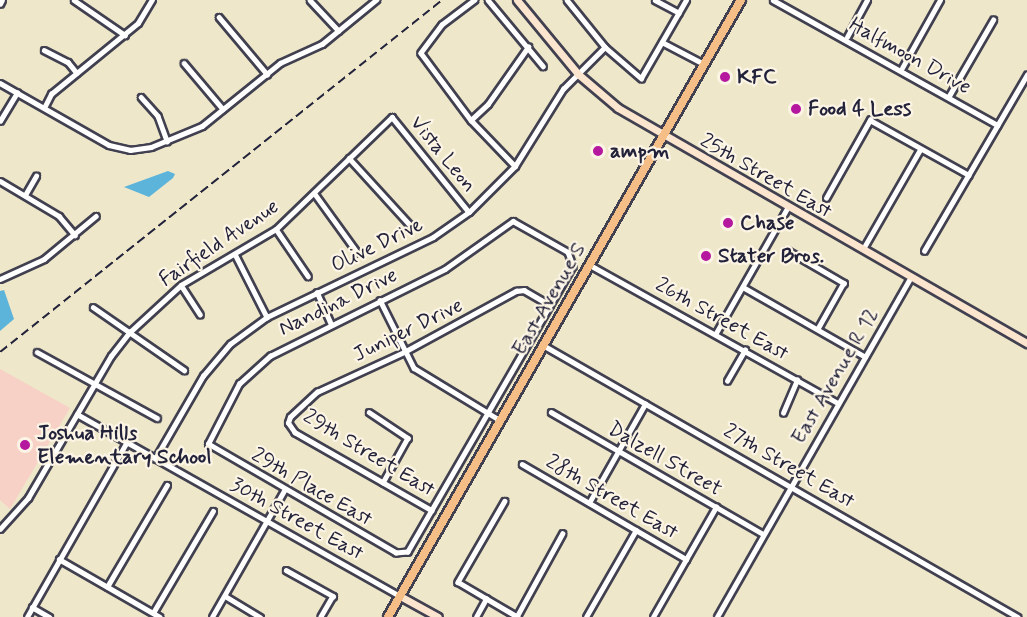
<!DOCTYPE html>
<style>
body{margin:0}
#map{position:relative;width:1027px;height:617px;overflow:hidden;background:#eee7ca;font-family:Mynerve,sans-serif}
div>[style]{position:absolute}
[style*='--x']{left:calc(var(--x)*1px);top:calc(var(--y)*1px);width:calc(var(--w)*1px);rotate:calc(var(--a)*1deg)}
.built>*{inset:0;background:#f7d1c6}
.water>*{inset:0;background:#5db4da}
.roads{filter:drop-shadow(2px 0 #414050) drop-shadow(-2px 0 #414050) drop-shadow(0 2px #414050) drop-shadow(0 -2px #414050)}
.street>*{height:4.5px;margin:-2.25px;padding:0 2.25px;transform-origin:2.25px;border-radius:2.25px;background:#fff}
.secondary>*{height:7px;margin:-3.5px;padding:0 3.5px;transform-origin:3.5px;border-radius:3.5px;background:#fbe5cf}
.primary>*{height:8px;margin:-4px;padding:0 4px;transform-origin:4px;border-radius:4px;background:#f6be87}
.rail>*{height:1.5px;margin-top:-0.75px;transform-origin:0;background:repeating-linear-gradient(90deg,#22223b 0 9px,transparent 0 13.5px)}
.dots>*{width:16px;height:16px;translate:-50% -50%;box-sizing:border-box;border:3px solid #fcf5e5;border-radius:50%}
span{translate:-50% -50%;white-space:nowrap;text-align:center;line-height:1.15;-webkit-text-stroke:4.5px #fcf5e5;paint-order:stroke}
.street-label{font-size:21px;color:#22223b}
.poi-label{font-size:21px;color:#22223b;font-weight:700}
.left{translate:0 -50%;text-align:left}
</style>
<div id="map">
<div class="built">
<div style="clip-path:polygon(0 369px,70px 408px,10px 509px,0 500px)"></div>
</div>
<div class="water">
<div style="clip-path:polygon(168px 171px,175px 174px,173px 178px,149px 197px,124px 187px)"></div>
<div style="clip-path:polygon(4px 290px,14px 319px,0 331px,0 291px)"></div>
</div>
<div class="roads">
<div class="street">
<div style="--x:74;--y:0;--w:62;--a:34.5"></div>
<div style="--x:310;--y:0;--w:42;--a:46.9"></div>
<div style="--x:475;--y:0;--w:41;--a:142.9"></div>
<div style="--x:442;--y:25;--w:35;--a:127"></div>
<div style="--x:421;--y:53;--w:84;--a:53.3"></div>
<div style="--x:471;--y:120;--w:64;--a:46.3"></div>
<div style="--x:488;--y:0;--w:86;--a:50.2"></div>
<div style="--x:567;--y:0;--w:60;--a:51"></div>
<div style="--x:605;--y:47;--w:48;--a:40.7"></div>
<div style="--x:641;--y:78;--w:90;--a:-60"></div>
<div style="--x:655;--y:0;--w:27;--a:28"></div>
<div style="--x:773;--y:0;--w:257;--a:29.1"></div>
<div style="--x:0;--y:4;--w:4;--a:-63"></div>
<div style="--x:219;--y:17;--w:75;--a:49.9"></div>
<div style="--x:847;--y:37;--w:42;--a:-61.6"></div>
<div style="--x:662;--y:42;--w:47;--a:27.6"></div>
<div style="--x:44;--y:50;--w:27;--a:27"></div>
<div style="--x:68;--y:62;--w:14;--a:51"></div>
<div style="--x:184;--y:63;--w:60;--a:49.7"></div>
<div style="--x:902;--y:68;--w:78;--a:-60.8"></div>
<div style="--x:0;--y:83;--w:125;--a:29.6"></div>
<div style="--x:109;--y:145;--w:22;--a:13"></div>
<div style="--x:130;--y:150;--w:21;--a:-8"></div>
<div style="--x:151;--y:147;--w:55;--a:-22.4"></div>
<div style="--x:202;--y:126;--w:100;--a:-38.9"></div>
<div style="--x:280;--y:63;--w:46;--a:-24.3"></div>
<div style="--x:322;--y:44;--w:70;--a:-39.2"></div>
<div style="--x:949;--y:96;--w:88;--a:-59.9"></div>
<div style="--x:141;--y:97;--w:25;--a:48"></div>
<div style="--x:158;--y:116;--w:27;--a:70"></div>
<div style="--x:44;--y:108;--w:16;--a:-63"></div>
<div style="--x:51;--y:94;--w:112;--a:-39.2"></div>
<div style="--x:138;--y:23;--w:27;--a:-59"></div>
<div style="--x:471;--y:120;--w:23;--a:-43"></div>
<div style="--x:488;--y:104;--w:70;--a:-54.9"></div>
<div style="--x:0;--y:121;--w:33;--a:-59"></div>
<div style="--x:349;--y:158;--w:92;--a:47.6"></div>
<div style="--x:0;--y:181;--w:69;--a:30.7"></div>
<div style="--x:59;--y:216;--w:25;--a:50"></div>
<div style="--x:315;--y:194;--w:72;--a:54.1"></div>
<div style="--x:25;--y:195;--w:22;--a:-60"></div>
<div style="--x:826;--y:198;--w:90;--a:-60.6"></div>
<div style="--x:870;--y:120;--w:113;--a:29.1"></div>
<div style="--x:513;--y:221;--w:63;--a:29.4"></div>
<div style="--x:568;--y:252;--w:15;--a:70"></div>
<div style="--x:573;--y:266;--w:330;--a:120"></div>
<div style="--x:408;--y:552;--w:12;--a:175"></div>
<div style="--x:396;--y:553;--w:217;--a:-149.9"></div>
<div style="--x:208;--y:444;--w:68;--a:-62.7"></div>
<div style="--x:239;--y:384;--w:42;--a:-42.1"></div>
<div style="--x:270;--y:356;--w:195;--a:-26.4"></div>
<div style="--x:445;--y:269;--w:83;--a:-35.2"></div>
<div style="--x:276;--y:229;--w:57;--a:55.8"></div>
<div style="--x:863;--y:249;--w:114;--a:-60.1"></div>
<div style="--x:787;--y:250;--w:66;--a:30.1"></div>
<div style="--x:844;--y:283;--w:53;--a:119.5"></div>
<div style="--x:924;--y:251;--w:204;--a:-59.7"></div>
<div style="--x:235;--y:254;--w:71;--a:63.1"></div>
<div style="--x:590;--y:265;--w:284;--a:29.1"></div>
<div style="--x:0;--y:279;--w:48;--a:-24.4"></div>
<div style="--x:44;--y:259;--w:67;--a:-39.6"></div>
<div style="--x:181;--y:285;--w:35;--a:57"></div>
<div style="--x:743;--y:287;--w:139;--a:29.7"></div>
<div style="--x:317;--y:292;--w:34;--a:66"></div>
<div style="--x:380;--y:300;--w:76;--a:63.4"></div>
<div style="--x:414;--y:368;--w:100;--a:31.2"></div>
<div style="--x:93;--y:307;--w:111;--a:34.7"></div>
<div style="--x:716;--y:333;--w:145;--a:-60.3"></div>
<div style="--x:543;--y:345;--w:547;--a:29.8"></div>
<div style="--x:37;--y:352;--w:137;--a:28.8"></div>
<div style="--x:727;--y:381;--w:36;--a:-60"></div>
<div style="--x:369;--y:412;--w:47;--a:33.7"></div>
<div style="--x:408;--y:438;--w:51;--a:119.1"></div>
<div style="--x:551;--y:412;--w:245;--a:29.9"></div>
<div style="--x:783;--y:413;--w:36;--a:-67"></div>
<div style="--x:77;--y:414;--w:371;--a:29.4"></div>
<div style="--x:155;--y:459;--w:96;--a:-60"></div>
<div style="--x:203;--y:376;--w:42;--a:-49.8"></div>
<div style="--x:230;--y:344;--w:46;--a:-36.1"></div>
<div style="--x:267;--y:317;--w:184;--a:-25.7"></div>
<div style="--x:433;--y:237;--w:44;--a:-34.8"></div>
<div style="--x:469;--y:212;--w:65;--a:-45"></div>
<div style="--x:515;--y:166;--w:91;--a:-58.1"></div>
<div style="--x:563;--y:89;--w:59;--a:-45"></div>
<div style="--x:522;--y:464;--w:190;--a:30.1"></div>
<div style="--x:505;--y:501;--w:94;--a:120.1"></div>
<div style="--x:458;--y:582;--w:69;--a:30.3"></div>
<div style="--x:589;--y:503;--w:114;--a:-60.5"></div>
<div style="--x:432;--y:511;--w:158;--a:-150.3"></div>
<div style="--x:295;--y:433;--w:12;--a:-125"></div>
<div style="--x:288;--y:423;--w:6;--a:-72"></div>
<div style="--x:290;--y:417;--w:37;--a:-43"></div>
<div style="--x:317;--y:392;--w:96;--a:-24.7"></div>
<div style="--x:404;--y:352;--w:128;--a:-28.6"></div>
<div style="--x:516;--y:291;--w:8;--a:-7"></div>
<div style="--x:524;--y:290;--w:30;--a:30"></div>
<div style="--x:0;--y:529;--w:42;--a:-47.9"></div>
<div style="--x:28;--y:498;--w:164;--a:-59.7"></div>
<div style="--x:111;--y:356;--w:31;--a:-52"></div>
<div style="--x:130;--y:332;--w:69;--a:-42.7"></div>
<div style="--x:181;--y:285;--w:110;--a:-30.5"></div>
<div style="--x:276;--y:229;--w:161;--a:-44"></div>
<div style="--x:392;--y:117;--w:122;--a:51"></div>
<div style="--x:59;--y:559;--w:116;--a:29.9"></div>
<div style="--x:286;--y:570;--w:54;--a:29"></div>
<div style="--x:333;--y:596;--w:24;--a:120"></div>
<div style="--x:107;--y:587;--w:118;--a:-59.5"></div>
<div style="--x:225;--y:596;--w:41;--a:31"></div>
<div style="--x:32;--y:607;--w:20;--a:30"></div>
<div style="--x:153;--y:613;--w:118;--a:-59.5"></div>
<div style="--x:517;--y:616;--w:94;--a:-61.2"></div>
<div style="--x:27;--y:617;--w:202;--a:-60.3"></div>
<div style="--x:212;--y:617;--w:145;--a:-60.3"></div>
<div style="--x:476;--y:617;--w:21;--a:-61"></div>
<div style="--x:586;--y:617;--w:100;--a:-60.1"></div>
<div style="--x:653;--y:617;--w:127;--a:-60.2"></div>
<div style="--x:717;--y:617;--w:391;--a:-60.3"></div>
</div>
<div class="secondary">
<div style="--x:517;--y:0;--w:96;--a:50.5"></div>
<div style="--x:578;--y:74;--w:52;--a:40.4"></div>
<div style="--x:618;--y:108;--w:472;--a:29.9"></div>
<div style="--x:400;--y:596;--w:43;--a:28.9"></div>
</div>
<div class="primary">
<div style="--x:388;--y:617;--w:711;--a:-60.23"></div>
</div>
</div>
<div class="rail">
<div style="--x:0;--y:352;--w:565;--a:-38.53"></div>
</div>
<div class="dots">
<div style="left:725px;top:77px;background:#b5179e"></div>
<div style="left:796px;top:109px;background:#b5179e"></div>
<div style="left:598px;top:151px;background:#b5179e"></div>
<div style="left:728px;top:223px;background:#b5179e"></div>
<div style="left:706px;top:256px;background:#b5179e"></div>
<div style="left:25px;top:445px;background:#b5179e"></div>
</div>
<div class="street-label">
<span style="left:910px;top:56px;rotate:29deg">Halfmoon Drive</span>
<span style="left:443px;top:154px;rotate:51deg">Vista Leon</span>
<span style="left:766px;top:176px;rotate:30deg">25th Street East</span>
<span style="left:219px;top:243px;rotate:-34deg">Fairfield Avenue</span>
<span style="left:377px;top:245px;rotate:-26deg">Olive Drive</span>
<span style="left:549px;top:299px;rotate:-60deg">East Avenue S</span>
<span style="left:338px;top:302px;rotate:-26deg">Nandina Drive</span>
<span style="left:722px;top:319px;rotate:29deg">26th Street East</span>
<span style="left:408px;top:330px;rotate:-26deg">Juniper Drive</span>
<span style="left:835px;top:376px;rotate:-60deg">East Avenue R 12</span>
<span style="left:369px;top:453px;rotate:31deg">29th Street East</span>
<span style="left:665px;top:459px;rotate:30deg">Dalzell Street</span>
<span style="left:789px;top:466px;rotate:30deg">27th Street East</span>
<span style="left:312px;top:487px;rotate:30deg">29th Place East</span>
<span style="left:612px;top:497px;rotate:30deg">28th Street East</span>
<span style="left:297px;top:519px;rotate:29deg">30th Street East</span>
</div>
<div class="poi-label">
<span class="left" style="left:737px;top:77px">KFC</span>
<span class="left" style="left:808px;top:109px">Food 4 Less</span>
<span class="left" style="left:610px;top:151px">ampm</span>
<span class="left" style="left:740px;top:223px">Chase</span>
<span class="left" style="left:718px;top:256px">Stater Bros.</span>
<span class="left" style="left:37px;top:445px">Joshua Hills<br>Elementary School</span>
</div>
</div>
